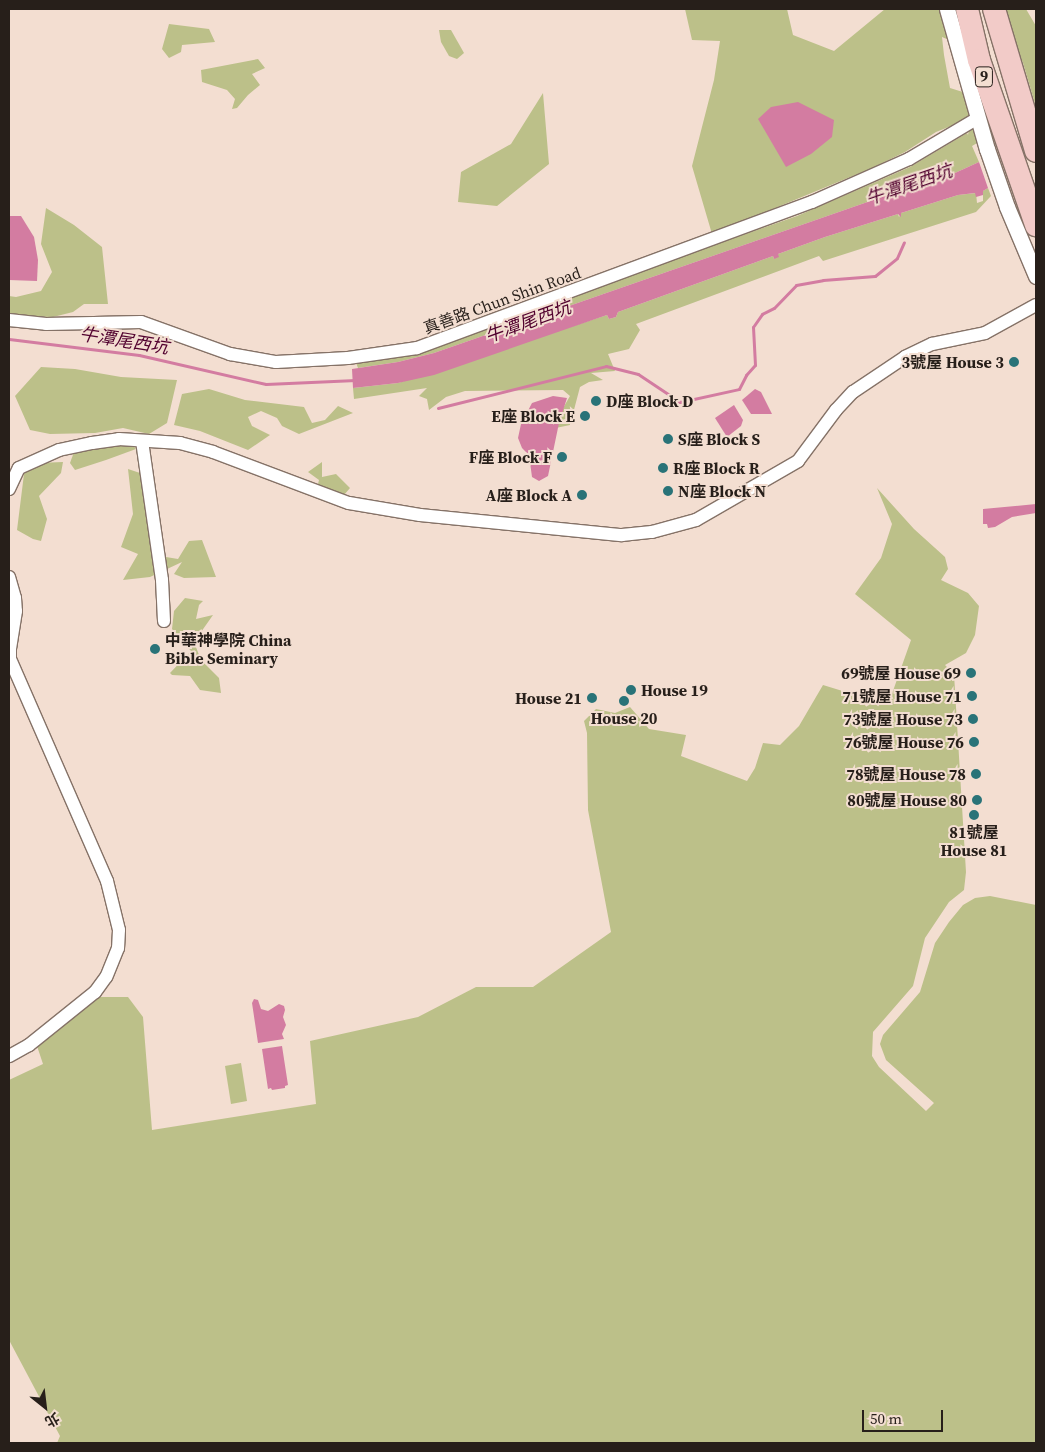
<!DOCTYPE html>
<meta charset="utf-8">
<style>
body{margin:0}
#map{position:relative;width:1045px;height:1452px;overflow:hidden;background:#f3ded1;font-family:"Source Serif 4","Noto Sans TC",serif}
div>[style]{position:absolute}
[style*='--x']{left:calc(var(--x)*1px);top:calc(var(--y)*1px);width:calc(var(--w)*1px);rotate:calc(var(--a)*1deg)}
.green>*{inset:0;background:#bcc089}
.water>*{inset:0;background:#d37ca1}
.stream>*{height:3px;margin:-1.5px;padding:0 1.5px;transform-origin:1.5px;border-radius:1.5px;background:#d37ca1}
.roads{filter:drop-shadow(1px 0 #857267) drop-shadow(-1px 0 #857267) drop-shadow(0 1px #857267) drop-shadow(0 -1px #857267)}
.minor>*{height:12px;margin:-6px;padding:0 6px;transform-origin:6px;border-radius:6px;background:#fff}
.tertiary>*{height:15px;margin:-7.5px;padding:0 7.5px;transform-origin:7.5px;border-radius:7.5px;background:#fff}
.motorway>*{height:22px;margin:-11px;padding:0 11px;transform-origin:11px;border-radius:11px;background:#f2cbc8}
.dots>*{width:14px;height:14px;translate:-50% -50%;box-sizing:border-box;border:2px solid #f3ded1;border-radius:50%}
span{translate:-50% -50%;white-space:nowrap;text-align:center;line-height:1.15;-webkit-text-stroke:4px #f3ded1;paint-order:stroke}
.shield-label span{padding:1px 4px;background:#f3ded1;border:1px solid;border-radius:4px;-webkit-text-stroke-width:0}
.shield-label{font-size:15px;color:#271f1a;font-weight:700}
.street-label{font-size:16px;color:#271f1a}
.poi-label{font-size:16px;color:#271f1a;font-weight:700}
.right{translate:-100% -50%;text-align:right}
.left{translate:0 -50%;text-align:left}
.water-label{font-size:18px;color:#52022f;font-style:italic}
.frame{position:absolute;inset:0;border:10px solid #271f1a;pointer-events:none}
.north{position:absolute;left:20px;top:1382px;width:50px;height:50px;-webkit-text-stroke:4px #f3ded1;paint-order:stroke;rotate:151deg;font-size:14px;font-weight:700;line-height:20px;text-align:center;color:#271f1a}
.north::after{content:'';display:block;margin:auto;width:18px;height:22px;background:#271f1a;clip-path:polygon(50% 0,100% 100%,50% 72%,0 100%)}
.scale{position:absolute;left:862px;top:1410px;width:81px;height:22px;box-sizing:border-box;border:2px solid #271f1a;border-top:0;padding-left:6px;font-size:15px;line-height:18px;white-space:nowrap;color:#271f1a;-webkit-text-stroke:4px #f3ded1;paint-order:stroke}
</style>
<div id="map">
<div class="green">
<div style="clip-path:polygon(685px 9px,787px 9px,793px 35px,834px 51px,885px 9px,957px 9px,961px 45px,942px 37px,944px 55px,950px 88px,982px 98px,991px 135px,972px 146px,979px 162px,955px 173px,946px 173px,945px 175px,434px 353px,398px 362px,358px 368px,355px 360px,380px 357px,638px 272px,797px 216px,910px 167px,967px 133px,968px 135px,971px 118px,936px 132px,905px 152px,872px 168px,712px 234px,692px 166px,714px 80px,720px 41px,692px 40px)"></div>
<div style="clip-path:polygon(1001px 9px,1026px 9px,1036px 26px,1036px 107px,1023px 63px)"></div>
<div style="clip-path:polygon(169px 24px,209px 29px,215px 42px,182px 45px,181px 52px,169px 58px,162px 49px)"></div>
<div style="clip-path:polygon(439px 30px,451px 30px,464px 53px,457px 59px,449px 56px,441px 42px)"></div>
<div style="clip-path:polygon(258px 59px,265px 68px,252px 74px,260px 85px,248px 95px,237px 108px,232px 109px,235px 99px,227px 90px,202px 82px,201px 70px)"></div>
<div style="clip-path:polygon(543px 93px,549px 164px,497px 206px,458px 202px,461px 172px,511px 144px)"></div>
<div style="clip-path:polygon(988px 188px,991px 196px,976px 212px,823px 261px,819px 256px,636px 324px,640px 330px,629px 349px,608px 354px,615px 371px,591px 373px,603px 380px,589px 382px,580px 387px,570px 425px,551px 429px,570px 396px,563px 390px,465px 391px,446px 397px,429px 410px,427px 399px,419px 396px,427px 388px,354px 399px,353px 388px,398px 383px,607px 315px,609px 319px,616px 317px,618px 312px,773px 256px,774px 259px,778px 254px,825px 237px,898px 214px,899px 217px,901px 213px,958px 195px,976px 193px,977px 203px,983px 201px,983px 191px)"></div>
<div style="clip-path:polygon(46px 208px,74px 225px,102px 247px,108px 304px,84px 304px,73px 312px,53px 317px,18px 316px,9px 318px,9px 296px,16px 297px,41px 291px,52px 272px,41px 244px)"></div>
<div style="clip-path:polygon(41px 367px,75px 369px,121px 377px,177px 380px,167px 423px,149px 434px,123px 428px,95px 433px,50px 434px,30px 430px,15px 396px)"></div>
<div style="clip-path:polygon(209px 389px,245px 400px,304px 407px,312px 423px,325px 420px,338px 406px,353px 413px,299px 434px,282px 426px,277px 418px,261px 411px,248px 417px,252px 426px,270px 435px,248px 450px,200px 431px,174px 425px,182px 394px)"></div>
<div style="clip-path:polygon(131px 443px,136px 449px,106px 460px,75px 470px,70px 463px,74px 452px)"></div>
<div style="clip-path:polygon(63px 462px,61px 473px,39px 496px,47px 519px,41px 541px,33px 539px,17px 530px,24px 474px,38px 463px)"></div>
<div style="clip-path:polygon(322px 462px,322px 477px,336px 474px,350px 488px,344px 495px,317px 488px,319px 480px,308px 472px)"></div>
<div style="clip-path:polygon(128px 469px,152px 477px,148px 526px,166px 557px,178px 559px,189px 541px,202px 540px,216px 577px,184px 578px,174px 574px,182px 562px,150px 577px,123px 580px,138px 554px,121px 547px,133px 514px)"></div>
<div style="clip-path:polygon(877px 488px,914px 529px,945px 557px,948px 569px,941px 580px,968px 593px,979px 606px,975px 635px,966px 653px,945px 665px,954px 674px,966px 872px,964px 890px,949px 902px,925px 938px,913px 986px,873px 1032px,872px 1056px,879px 1067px,926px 1111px,934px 1103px,886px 1060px,880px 1044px,883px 1035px,920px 992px,935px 943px,949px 922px,963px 905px,975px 898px,990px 896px,1036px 905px,1036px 1443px,57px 1443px,60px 1436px,9px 1340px,9px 1080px,43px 1064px,36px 1043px,97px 997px,128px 997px,143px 1017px,152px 1130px,316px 1104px,310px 1041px,418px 1017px,476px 987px,533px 987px,611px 932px,588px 810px,587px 733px,584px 721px,596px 709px,615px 713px,630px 707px,649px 729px,686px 735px,681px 756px,747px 781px,755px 768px,763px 743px,780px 745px,799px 726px,823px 685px,888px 705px,911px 640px,855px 594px,881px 558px,892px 524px)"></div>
<div style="clip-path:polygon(185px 598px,203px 601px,199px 605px,196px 619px,213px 615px,194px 642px,201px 660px,219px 678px,221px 693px,200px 690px,190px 676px,172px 675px,170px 673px,191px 651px,172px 629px,174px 611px)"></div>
<div style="clip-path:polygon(241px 1063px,247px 1101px,231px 1104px,225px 1066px)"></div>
</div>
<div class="water">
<div style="clip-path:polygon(798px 102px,834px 120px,832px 137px,811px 154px,786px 167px,758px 119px,771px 107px)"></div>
<div style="clip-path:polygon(979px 162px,988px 188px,983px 191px,983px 195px,976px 197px,975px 193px,958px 195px,901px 213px,901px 217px,898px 214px,825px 237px,778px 254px,779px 257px,774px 259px,773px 256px,618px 312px,616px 317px,609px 319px,607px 315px,434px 375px,398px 383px,353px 388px,352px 369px,398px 362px,434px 353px,945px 175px,946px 173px,955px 173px)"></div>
<div style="clip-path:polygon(9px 216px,21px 216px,34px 237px,38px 260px,37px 281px,9px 280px)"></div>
<div style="clip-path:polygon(755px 389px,761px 392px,772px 414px,751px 414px,742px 400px)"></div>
<div style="clip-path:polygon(553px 396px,567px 398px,559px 423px,548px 476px,539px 481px,532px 477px,529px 455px,522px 448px,518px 438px,521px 424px,532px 403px)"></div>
<div style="clip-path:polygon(734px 405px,743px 420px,741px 426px,727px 437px,715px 418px)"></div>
<div style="clip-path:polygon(1036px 504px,1036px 513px,1012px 517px,995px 527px,988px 528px,987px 524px,983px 524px,983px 509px)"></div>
<div style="clip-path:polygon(254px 999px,258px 1000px,261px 1009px,268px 1011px,279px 1004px,284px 1006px,285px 1010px,283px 1017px,286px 1025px,282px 1034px,284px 1039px,258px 1043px,252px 1003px)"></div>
<div style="clip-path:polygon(282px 1046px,288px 1085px,285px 1086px,285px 1088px,272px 1090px,271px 1088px,268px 1089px,262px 1049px)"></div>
</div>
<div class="stream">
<div style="--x:9;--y:339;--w:131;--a:7"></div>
<div style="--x:139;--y:355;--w:130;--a:12.9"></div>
<div style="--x:266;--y:384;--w:90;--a:-2.5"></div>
<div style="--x:438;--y:408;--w:173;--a:-14"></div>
<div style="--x:606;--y:366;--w:33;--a:14"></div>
<div style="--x:638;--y:374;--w:50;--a:33.7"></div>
<div style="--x:680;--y:402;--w:60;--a:-12.4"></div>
<div style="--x:739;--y:389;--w:16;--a:-63"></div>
<div style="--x:746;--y:375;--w:13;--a:-48"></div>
<div style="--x:755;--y:365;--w:38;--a:-93"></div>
<div style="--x:753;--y:327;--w:16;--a:-55"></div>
<div style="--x:762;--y:314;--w:13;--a:-27"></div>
<div style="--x:774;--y:308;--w:32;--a:-46"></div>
<div style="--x:796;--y:285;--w:27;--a:-10"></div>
<div style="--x:823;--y:280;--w:52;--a:-4.4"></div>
<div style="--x:875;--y:276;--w:28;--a:-39"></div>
<div style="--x:897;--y:258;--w:17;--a:-66"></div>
</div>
<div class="roads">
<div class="minor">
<div style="--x:9;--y:320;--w:37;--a:6"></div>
<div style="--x:46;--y:324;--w:95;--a:-1.2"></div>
<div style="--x:141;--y:322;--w:95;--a:19.8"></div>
<div style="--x:230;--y:354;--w:47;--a:9.9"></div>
<div style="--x:276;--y:362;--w:72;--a:-3.2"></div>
<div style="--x:348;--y:358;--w:70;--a:-8.2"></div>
<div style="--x:417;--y:348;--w:421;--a:-20.3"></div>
<div style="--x:812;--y:202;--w:106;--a:-23.9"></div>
<div style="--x:909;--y:159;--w:80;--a:-30.7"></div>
<div style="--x:142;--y:441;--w:140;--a:81.8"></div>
<div style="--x:162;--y:580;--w:41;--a:87.2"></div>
<div style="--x:19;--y:468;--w:44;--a:-24.2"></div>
<div style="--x:59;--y:450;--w:34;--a:-12"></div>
<div style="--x:92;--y:443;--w:27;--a:-8"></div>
<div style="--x:119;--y:439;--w:61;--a:3.8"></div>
<div style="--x:180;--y:443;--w:34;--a:15"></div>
<div style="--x:213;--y:452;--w:145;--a:20.6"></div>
<div style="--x:349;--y:503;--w:72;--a:9.6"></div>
<div style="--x:420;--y:515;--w:203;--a:5.7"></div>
<div style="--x:622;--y:535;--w:30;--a:-6"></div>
<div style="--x:652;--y:532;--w:46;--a:-15.3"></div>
<div style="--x:696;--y:520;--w:118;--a:-30"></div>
<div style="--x:798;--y:461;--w:64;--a:-53.3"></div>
<div style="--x:836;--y:410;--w:25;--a:-47"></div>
<div style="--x:853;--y:392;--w:63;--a:-33.9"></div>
<div style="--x:905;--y:357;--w:30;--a:-26"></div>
<div style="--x:932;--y:344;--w:54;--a:-11.7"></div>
<div style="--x:985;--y:333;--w:58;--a:-28.8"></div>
<div style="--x:9;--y:489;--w:23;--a:-65"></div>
<div style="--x:9;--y:577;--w:22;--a:74"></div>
<div style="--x:15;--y:598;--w:13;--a:86"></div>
<div style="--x:16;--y:611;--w:37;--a:99"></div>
<div style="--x:10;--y:648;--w:11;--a:90"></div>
<div style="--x:10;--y:659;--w:242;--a:66.4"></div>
<div style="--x:107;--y:881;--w:50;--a:76.2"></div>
<div style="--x:119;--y:930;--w:18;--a:93"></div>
<div style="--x:118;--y:948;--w:31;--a:112"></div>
<div style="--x:106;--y:977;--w:19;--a:126"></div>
<div style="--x:95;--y:992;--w:85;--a:141.2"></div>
<div style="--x:29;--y:1045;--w:23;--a:151"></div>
</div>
<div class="tertiary">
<div style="--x:947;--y:9;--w:146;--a:74.1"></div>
<div style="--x:987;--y:149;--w:61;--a:71"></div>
<div style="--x:1007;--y:207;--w:75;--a:67.2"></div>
</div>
<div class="motorway">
<div style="--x:967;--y:9;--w:52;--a:76.8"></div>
<div style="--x:979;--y:60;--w:175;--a:70.9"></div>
<div style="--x:994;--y:9;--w:148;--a:73.5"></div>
</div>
</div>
<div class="dots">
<div style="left:1014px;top:362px;background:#297378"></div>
<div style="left:596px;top:401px;background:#297378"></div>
<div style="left:585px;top:416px;background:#297378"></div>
<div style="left:668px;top:439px;background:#297378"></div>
<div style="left:562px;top:457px;background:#297378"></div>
<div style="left:663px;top:468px;background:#297378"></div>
<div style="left:668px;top:491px;background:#297378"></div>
<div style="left:582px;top:495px;background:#297378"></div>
<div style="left:155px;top:649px;background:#297378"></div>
<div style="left:971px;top:673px;background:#297378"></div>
<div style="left:631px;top:690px;background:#297378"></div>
<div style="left:972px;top:696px;background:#297378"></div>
<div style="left:592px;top:698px;background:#297378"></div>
<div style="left:624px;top:701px;background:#297378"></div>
<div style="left:973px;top:719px;background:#297378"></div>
<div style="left:974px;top:742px;background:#297378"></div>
<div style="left:976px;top:774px;background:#297378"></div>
<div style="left:977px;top:800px;background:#297378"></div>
<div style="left:974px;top:815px;background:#297378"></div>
</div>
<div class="shield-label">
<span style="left:984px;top:77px">9</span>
</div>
<div class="street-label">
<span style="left:502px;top:300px;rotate:-20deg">真善路 Chun Shin Road</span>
</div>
<div class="poi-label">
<span class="right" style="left:1004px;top:362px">3號屋 House 3</span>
<span class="left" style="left:606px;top:401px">D座 Block D</span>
<span class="right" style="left:575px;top:416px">E座 Block E</span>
<span class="left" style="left:678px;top:439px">S座 Block S</span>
<span class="right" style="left:552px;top:457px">F座 Block F</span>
<span class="left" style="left:673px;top:468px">R座 Block R</span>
<span class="left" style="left:678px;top:491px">N座 Block N</span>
<span class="right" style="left:572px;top:495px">A座 Block A</span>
<span class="left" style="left:165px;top:649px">中華神學院 China<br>Bible Seminary</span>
<span class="right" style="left:961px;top:673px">69號屋 House 69</span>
<span class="left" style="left:641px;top:690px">House 19</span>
<span class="right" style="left:962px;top:696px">71號屋 House 71</span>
<span class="right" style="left:582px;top:698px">House 21</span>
<span style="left:624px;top:718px">House 20</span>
<span class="right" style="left:963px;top:719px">73號屋 House 73</span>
<span class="right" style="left:964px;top:742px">76號屋 House 76</span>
<span class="right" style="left:966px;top:774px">78號屋 House 78</span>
<span class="right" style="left:967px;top:800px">80號屋 House 80</span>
<span style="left:974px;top:841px">81號屋<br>House 81</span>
</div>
<div class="water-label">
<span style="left:909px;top:185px;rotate:-19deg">牛潭尾西坑</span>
<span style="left:528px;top:322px;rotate:-20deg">牛潭尾西坑</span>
<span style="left:124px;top:341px;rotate:9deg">牛潭尾西坑</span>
</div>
<div class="frame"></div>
<div class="north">北</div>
<div class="scale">50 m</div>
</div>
